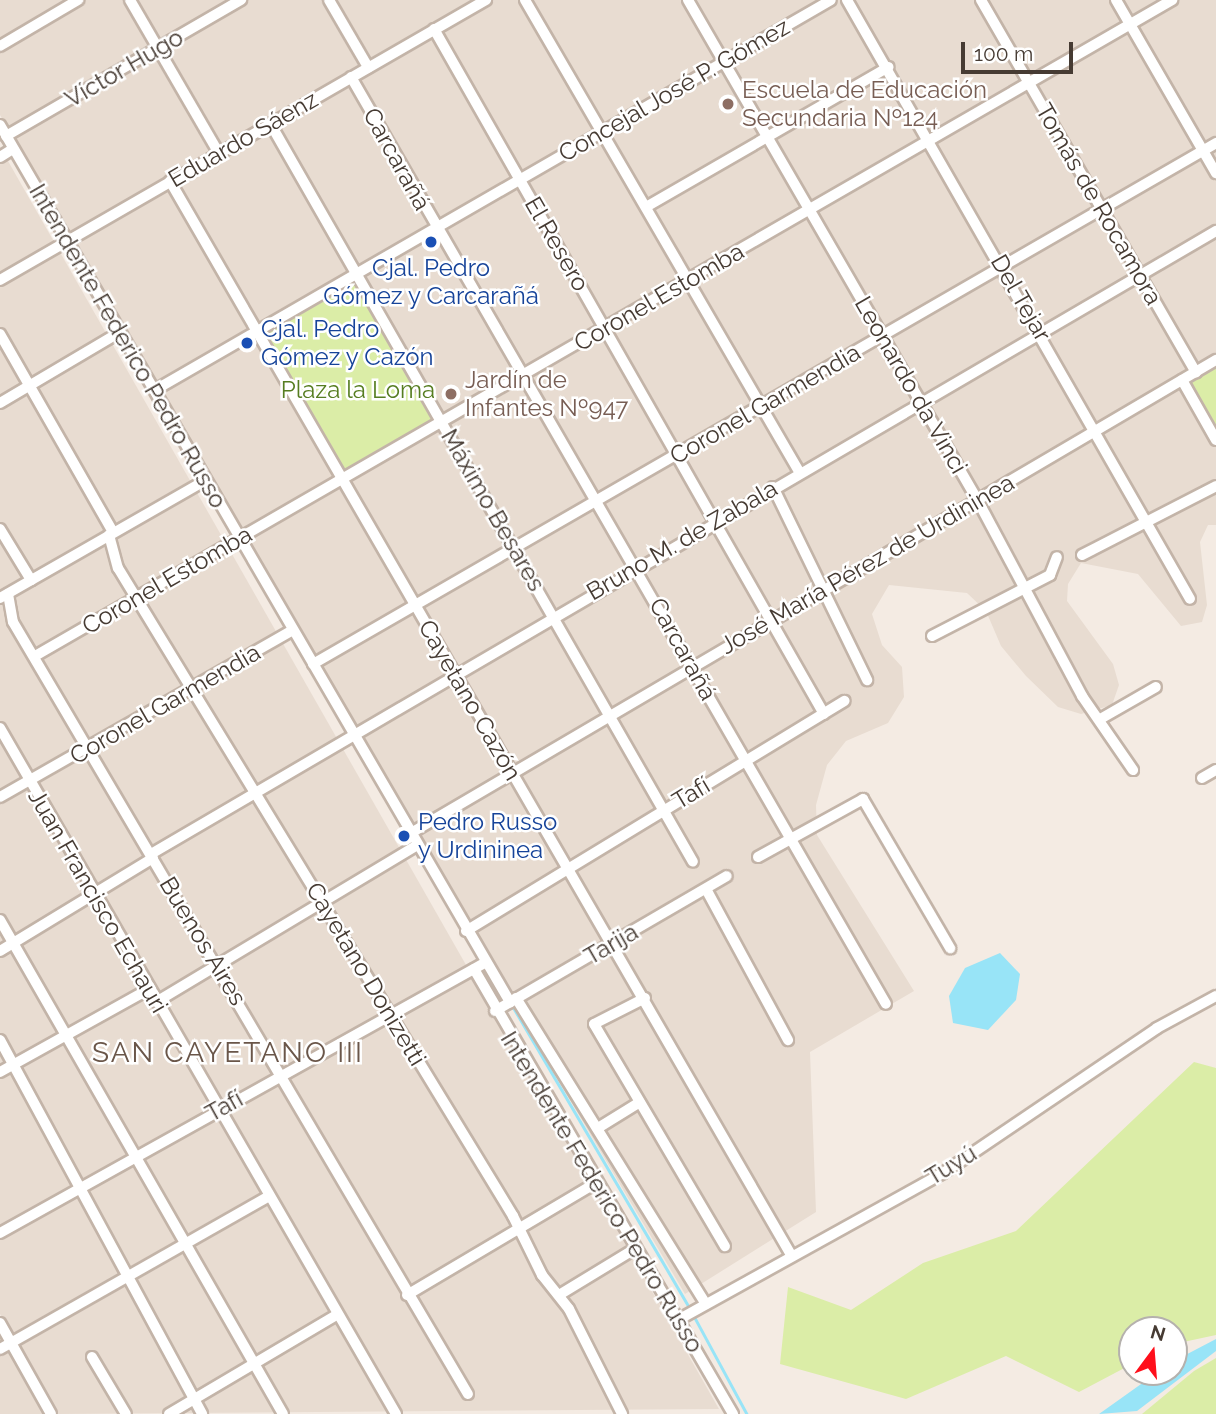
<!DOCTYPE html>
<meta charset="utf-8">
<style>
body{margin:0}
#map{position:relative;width:1216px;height:1414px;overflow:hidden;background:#f4ebe3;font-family:Raleway,sans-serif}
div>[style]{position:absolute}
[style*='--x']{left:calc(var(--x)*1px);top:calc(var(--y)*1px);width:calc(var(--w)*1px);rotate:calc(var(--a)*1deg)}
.residential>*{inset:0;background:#e8dcd1}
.green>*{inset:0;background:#dbeda7}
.water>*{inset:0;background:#98e4f7}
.stream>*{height:2.5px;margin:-1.25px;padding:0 1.25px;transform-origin:1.25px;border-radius:1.25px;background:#98e4f7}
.roads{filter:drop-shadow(2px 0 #c3b4a8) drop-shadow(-2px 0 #c3b4a8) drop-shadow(0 2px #c3b4a8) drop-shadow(0 -2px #c3b4a8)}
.minor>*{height:10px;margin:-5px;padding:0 5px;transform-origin:5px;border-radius:5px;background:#fff}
.dots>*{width:19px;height:19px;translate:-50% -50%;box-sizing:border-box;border:4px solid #fff;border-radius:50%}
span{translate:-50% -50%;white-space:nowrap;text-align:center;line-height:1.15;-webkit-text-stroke:5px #fff;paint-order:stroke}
.street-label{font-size:24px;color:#463b33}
.education-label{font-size:24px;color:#785e54}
.left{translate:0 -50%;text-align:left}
.transit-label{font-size:24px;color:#164399}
.park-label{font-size:24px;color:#567d21}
.quarter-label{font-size:28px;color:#6a5649;letter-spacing:2px}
.north{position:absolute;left:1118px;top:1316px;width:70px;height:70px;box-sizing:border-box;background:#fff;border:2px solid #b5b1ad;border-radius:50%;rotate:16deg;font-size:19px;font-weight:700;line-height:28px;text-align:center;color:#463b33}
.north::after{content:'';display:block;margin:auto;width:24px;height:32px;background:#ff0f1b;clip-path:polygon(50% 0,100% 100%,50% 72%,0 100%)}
.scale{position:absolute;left:961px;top:42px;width:112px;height:32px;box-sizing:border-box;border:4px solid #463b33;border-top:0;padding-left:9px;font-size:21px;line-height:24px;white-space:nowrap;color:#463b33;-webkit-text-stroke:5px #fff;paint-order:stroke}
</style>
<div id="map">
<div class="residential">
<div style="clip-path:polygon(0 0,1216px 0,1216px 525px,1208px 525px,1200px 542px,1207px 605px,1202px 622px,1181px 626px,1138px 574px,1081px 563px,1068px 584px,1067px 601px,1113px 664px,1119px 685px,1112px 705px,1081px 714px,1058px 707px,1026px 676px,1001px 646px,986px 611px,967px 593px,889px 585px,872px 614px,882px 645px,902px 667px,904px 697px,888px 723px,846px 741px,827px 765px,816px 805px,817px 835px,914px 991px,810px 1052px,816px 1212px,685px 1294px,363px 751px,0 115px)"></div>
<div style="clip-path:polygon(0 147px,719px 1409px,58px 1414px,0 1314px)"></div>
<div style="clip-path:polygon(0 1329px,49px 1414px,0 1414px)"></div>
</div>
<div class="green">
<div style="clip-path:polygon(355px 279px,435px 419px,344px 472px,265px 331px)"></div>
<div style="clip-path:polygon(1216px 367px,1216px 425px,1190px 381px)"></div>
<div style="clip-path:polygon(1194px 1062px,1216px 1068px,1216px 1335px,1174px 1344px,1174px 1330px,1132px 1330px,1132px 1364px,1079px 1392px,1006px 1356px,906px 1399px,780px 1364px,788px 1287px,851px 1310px,923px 1263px,1016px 1231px)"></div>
<div style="clip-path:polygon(1216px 1358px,1216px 1414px,1142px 1414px,1194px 1371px)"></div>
</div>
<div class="water">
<div style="clip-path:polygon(1000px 953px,1020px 974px,1016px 1000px,988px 1030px,953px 1023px,949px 996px,965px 968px)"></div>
<div style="clip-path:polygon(1216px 1339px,1216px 1351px,1137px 1411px,1099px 1414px,1158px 1372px,1174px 1372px,1174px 1361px)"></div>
</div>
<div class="stream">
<div style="--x:512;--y:1005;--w:354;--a:59.6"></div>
<div style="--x:694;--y:1316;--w:111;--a:61.6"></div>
</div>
<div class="roads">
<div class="minor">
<div style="--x:130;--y:0;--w:176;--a:59.9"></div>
<div style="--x:329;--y:0;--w:78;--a:59.8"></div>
<div style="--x:525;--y:0;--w:547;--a:59.83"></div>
<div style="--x:688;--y:0;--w:579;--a:59.94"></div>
<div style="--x:978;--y:501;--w:221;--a:61.9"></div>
<div style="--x:1082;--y:696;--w:90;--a:55.4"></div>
<div style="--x:847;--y:0;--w:690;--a:60.2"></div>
<div style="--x:981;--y:0;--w:430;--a:60"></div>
<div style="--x:1116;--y:0;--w:200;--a:60"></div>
<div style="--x:434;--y:29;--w:788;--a:60.35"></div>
<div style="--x:0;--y:46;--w:91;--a:-30.5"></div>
<div style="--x:351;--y:77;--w:1070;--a:60.01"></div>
<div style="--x:270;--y:123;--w:851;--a:60.21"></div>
<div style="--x:0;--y:125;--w:1015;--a:59.82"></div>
<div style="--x:6;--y:136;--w:272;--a:-30.1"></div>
<div style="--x:0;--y:157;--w:15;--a:-32"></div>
<div style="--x:170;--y:181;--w:1241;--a:59.96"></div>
<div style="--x:646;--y:207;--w:280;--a:-30"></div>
<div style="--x:0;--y:280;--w:561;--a:-29.95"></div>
<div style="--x:0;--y:334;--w:228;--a:60.3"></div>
<div style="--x:1182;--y:380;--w:69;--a:60.5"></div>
<div style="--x:155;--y:390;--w:780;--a:-29.98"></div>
<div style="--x:0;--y:403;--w:139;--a:-30.6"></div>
<div style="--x:773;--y:487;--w:215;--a:64"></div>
<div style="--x:0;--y:529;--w:60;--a:58.7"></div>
<div style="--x:109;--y:535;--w:34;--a:75"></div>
<div style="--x:118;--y:568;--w:759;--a:58.63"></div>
<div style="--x:513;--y:1216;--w:66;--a:63.8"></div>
<div style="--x:542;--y:1275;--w:43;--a:51.5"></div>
<div style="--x:569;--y:1309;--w:118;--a:63.2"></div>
<div style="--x:1082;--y:555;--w:151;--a:-27.2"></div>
<div style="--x:8;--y:594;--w:28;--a:80"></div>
<div style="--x:13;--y:622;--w:896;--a:59.49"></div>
<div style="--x:0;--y:598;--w:237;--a:-29.8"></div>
<div style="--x:932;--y:636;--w:133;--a:-27.3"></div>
<div style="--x:1050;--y:575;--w:19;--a:-69"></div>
<div style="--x:35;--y:656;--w:1313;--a:-29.98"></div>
<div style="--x:313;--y:664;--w:1043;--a:-29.98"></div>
<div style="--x:1102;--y:718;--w:62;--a:-29.9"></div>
<div style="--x:0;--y:728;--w:792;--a:60"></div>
<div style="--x:1202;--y:778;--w:16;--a:-30"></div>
<div style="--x:0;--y:797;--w:337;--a:-29.7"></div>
<div style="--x:411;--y:833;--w:934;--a:-30.44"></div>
<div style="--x:151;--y:854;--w:1234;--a:-30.33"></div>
<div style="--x:758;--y:857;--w:120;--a:-28.9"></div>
<div style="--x:863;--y:799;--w:173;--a:59.7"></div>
<div style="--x:706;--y:889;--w:172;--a:61.5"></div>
<div style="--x:0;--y:920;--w:569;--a:60.19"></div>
<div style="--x:466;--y:931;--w:443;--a:-31.3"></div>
<div style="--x:0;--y:951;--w:179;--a:-31.3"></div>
<div style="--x:474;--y:969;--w:515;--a:59.8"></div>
<div style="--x:516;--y:998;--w:360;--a:58.2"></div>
<div style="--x:645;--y:998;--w:57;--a:153"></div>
<div style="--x:594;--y:1024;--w:258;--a:59.5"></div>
<div style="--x:156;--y:1002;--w:305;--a:-31"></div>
<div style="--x:495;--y:1011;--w:268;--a:-30.2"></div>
<div style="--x:0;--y:1040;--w:425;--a:61.6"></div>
<div style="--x:0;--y:1072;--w:171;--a:-29.1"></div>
<div style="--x:598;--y:1128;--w:49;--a:-31.8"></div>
<div style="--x:0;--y:1233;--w:556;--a:-29.14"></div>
<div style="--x:407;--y:1295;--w:220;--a:-30.7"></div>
<div style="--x:559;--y:1295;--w:87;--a:-31.3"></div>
<div style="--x:678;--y:1320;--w:303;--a:-29"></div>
<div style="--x:943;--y:1173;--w:258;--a:-34.1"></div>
<div style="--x:1157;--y:1028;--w:67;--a:-28.5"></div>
<div style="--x:0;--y:1323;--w:104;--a:60.7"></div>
<div style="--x:0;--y:1349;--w:309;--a:-29.6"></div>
<div style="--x:92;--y:1357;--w:66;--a:59.2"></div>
<div style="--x:169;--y:1414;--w:196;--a:-30.6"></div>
</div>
</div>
<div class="dots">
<div style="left:728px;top:104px;background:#8d6e63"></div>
<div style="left:431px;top:242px;background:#1a4fb4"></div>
<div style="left:247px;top:343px;background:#1a4fb4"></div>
<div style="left:451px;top:394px;background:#8d6e63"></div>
<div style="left:404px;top:836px;background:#1a4fb4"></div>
</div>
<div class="street-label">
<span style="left:124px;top:68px;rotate:-30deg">Víctor Hugo</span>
<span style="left:674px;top:90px;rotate:-30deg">Concejal José P. Gómez</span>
<span style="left:243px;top:139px;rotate:-30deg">Eduardo Sáenz</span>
<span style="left:397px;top:159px;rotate:61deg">Carcarañá</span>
<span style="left:1099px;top:204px;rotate:60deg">Tomás de Rocamora</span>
<span style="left:557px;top:244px;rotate:60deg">El Resero</span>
<span style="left:659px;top:297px;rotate:-30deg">Coronel Estomba</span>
<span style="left:1021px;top:298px;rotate:60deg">Del Tejar</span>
<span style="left:128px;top:346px;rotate:60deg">Intendente Federico Pedro Russo</span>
<span style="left:911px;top:385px;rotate:60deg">Leonardo da Vinci</span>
<span style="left:765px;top:404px;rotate:-30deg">Coronel Garmendia</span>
<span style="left:493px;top:510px;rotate:60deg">Máximo Besares</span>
<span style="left:682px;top:540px;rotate:-30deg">Bruno M. de Zabala</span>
<span style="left:867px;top:564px;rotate:-30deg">José María Pérez de Urdininea</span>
<span style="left:167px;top:580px;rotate:-30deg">Coronel Estomba</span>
<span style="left:683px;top:649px;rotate:61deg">Carcarañá</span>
<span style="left:470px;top:700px;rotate:60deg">Cayetano Cazón</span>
<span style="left:165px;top:704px;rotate:-30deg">Coronel Garmendia</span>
<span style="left:691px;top:793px;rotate:-31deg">Tafí</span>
<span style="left:98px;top:901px;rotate:60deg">Juan Francisco Echauri</span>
<span style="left:203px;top:941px;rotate:59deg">Buenos Aires</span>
<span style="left:611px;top:944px;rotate:-30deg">Tarija</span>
<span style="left:366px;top:974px;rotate:59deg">Cayetano Donizetti</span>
<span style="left:224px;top:1106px;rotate:-29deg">Tafí</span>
<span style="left:951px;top:1165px;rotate:-31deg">Tuyú</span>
<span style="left:602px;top:1192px;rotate:59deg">Intendente Federico Pedro Russo</span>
</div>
<div class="education-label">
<span class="left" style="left:742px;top:104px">Escuela de Educación<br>Secundaria Nº124</span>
<span class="left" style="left:465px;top:394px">Jardín de<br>Infantes Nº947</span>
</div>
<div class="transit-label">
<span style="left:431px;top:282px">Cjal. Pedro<br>Gómez y Carcarañá</span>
<span class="left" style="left:261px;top:343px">Cjal. Pedro<br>Gómez y Cazón</span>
<span class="left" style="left:418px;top:836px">Pedro Russo<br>y Urdininea</span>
</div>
<div class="park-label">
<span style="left:358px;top:390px">Plaza la Loma</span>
</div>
<div class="quarter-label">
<span style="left:228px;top:1053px">SAN CAYETANO III</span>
</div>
<div class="north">N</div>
<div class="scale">100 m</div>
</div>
